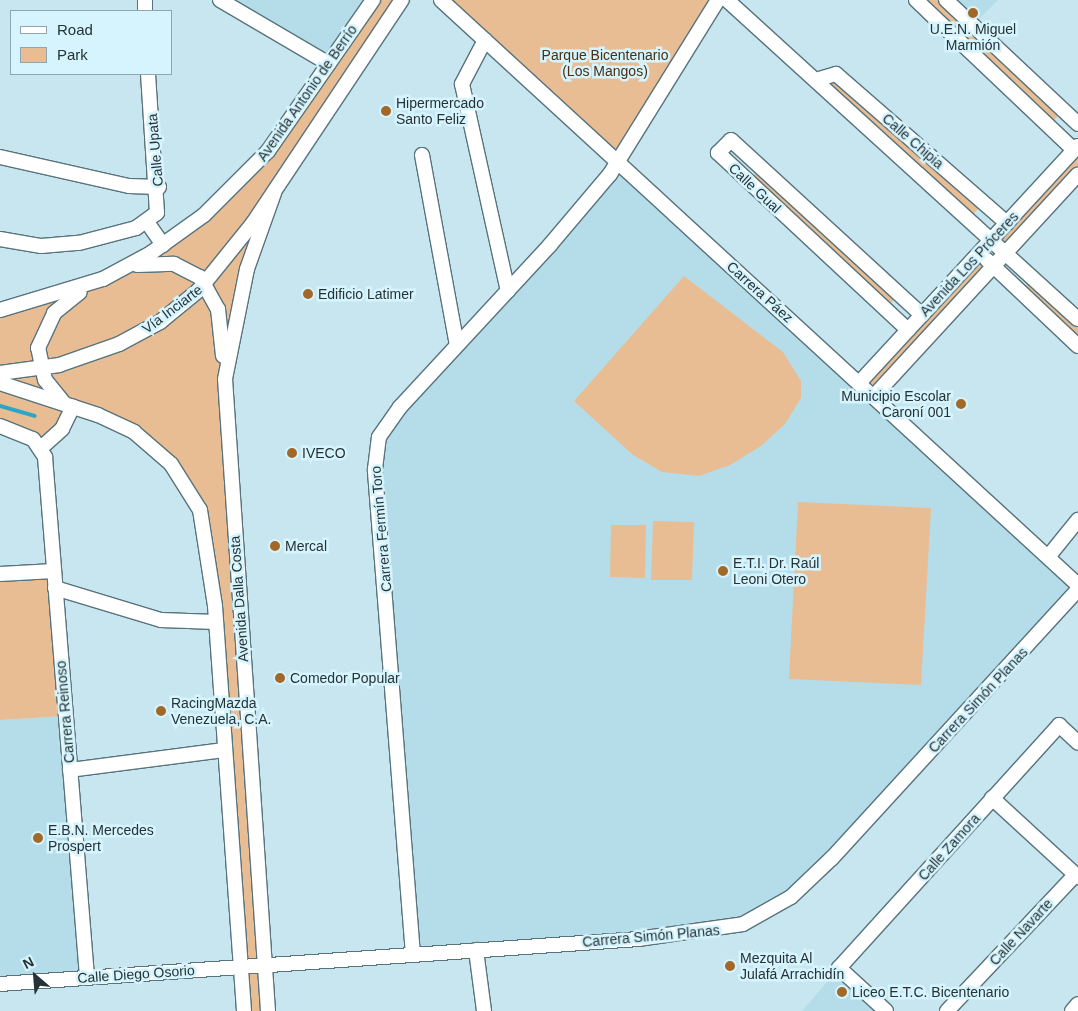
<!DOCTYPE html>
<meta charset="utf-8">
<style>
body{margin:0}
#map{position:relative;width:1078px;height:1011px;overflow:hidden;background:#c8e6f0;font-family:Helvetica,sans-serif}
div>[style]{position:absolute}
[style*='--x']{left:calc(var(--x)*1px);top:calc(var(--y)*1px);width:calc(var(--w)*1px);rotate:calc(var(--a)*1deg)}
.built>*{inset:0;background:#b5dde9}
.green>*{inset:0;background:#e9bd93}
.stream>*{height:4px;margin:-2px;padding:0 2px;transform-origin:2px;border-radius:2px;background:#28a7c7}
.roads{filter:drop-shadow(1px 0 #58737c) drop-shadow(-1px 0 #58737c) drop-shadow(0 1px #58737c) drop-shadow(0 -1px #58737c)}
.minor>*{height:14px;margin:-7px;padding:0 7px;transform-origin:7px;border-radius:7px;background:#fff}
.dots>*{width:14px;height:14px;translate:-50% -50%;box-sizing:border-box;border:2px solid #d5f4fe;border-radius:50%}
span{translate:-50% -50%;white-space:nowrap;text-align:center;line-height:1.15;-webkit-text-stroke:5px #d5f4fe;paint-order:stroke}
.poi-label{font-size:14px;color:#263235}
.left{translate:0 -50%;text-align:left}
.right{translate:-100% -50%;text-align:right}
.park-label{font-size:14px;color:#4a2f12}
.street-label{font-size:14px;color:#263235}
.legend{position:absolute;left:10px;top:10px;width:162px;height:65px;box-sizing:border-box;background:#d5f4fe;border:1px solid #8fa6ae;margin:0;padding:6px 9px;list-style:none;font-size:15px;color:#263235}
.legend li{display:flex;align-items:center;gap:10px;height:25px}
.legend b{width:25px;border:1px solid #8fa6ae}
.north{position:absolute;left:10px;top:951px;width:50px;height:50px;-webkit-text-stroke:4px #d5f4fe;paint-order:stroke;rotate:333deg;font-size:14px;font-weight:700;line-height:20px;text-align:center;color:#263235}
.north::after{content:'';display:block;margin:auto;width:18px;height:22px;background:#263235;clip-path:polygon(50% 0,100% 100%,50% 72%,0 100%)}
</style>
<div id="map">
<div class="built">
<div style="clip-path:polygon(220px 0,373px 0,329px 64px)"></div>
<div style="clip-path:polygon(946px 0,998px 0,973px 25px)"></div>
<div style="clip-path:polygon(618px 162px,1078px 585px,832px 858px,743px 924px,413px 955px,379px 437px)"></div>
<div style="clip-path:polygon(65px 716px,87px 977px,0 984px,0 720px)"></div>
<div style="clip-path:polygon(839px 968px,886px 1011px,802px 1011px)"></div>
</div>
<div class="green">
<div style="clip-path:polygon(373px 0,402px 0,274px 193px,229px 352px,268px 1011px,244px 1011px,205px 525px,159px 451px,73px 406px,42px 447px,0 426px,0 310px,103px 279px,239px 184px)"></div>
<div style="clip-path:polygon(441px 0,718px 0,618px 162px)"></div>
<div style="clip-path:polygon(916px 0,946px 0,1063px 110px,1049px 126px)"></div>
<div style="clip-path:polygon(836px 74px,983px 203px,970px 218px,816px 80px)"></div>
<div style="clip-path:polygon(1078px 146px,1078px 174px,1007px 251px,993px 238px)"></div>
<div style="clip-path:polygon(762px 167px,899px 293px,886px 309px,748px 181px)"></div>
<div style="clip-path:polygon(980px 252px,994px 266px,874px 396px,860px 382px)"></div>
<div style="clip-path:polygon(684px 276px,783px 352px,801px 381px,801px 398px,785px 424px,761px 446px,730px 465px,699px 476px,662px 472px,633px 455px,574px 401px)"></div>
<div style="clip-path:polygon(1034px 277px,1078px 319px,1078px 346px,1020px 292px)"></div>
<div style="clip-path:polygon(798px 502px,931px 508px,921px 685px,789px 679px)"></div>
<div style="clip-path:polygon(653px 521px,694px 522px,692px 580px,651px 580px)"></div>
<div style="clip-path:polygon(611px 525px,646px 525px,645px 578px,610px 577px)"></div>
<div style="clip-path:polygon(54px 571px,65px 716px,0 720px,0 574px)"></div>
</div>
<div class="stream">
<div style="--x:0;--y:406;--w:36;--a:16"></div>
</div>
<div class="roads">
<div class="minor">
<div style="--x:220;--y:0;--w:126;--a:30.4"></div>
<div style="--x:441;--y:0;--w:865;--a:42.56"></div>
<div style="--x:727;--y:0;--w:474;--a:42.3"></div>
<div style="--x:916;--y:0;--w:218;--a:43.5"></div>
<div style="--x:946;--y:0;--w:181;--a:43.2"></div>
<div style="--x:145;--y:11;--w:11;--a:-90"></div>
<div style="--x:485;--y:40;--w:50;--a:117.6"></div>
<div style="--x:462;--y:84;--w:212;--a:77.5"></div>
<div style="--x:816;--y:80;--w:21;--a:-17"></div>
<div style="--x:836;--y:74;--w:227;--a:41.1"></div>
<div style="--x:422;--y:155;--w:193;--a:79.6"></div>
<div style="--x:0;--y:157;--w:132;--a:12.7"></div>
<div style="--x:129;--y:186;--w:30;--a:2"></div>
<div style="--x:147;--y:222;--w:28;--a:55"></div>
<div style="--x:0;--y:239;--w:42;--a:9.7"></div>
<div style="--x:41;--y:246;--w:38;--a:-5"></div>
<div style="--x:79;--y:243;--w:59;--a:-14.7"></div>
<div style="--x:136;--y:228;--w:26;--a:-36"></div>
<div style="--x:157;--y:213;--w:139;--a:-93.7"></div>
<div style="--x:987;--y:260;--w:125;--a:43.4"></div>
<div style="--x:137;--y:265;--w:37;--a:-2"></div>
<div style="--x:174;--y:264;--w:29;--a:27"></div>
<div style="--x:200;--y:277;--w:37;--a:61"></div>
<div style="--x:218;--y:309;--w:47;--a:83.9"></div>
<div style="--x:0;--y:310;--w:108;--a:-16.8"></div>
<div style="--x:103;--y:279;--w:55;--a:-28.4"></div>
<div style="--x:151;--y:253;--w:65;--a:-35.6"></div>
<div style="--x:204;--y:215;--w:91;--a:-45"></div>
<div style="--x:268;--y:151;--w:184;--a:-55.2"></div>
<div style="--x:908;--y:330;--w:260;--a:-137"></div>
<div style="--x:718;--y:153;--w:18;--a:-45"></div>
<div style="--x:731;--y:140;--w:259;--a:42.5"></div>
<div style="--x:0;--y:373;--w:60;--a:-7.7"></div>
<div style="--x:59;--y:365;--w:64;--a:-19.3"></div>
<div style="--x:119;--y:344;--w:47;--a:-28.2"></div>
<div style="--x:160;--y:322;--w:50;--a:-39.4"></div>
<div style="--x:199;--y:290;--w:86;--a:-51.1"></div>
<div style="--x:253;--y:223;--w:268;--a:-56.3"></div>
<div style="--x:860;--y:382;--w:321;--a:-47.3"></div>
<div style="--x:0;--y:383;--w:103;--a:18.1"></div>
<div style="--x:98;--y:415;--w:40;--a:25"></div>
<div style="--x:134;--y:432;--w:49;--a:40.9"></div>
<div style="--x:171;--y:464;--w:54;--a:57.8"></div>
<div style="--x:200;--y:510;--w:97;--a:81.1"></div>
<div style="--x:215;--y:606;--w:406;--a:85.9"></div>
<div style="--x:874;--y:396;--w:301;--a:-47.4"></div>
<div style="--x:63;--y:402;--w:28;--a:-129"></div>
<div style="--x:45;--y:380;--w:33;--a:-102"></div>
<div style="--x:38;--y:348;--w:38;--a:-65"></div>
<div style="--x:54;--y:313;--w:33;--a:-39"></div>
<div style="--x:0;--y:426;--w:35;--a:22"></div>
<div style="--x:33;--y:439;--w:22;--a:56"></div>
<div style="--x:45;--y:457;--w:522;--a:85.38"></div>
<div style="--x:42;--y:447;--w:27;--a:-42"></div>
<div style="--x:62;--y:429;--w:25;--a:-64"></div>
<div style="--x:1048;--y:557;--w:48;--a:-51"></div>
<div style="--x:0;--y:574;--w:54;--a:-3.2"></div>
<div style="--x:55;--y:588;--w:111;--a:16.8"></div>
<div style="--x:161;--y:620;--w:55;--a:2.1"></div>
<div style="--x:70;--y:770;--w:156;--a:-7.4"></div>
<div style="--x:992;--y:798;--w:117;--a:42.6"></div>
<div style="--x:476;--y:950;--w:62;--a:82.5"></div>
<div style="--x:413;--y:955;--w:487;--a:-94.5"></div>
<div style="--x:375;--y:469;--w:32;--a:-83"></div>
<div style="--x:379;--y:437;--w:37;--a:-55"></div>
<div style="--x:400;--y:407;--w:221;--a:-47.2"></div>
<div style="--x:550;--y:245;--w:93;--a:-49.8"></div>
<div style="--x:610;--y:174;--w:205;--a:-58.2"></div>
<div style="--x:0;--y:984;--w:640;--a:-4.03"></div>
<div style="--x:638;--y:939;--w:106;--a:-8.1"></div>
<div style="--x:743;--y:924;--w:55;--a:-29.4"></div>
<div style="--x:791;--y:897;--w:57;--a:-43.6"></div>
<div style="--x:832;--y:858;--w:364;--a:-47.5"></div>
<div style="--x:268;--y:1011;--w:633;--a:-93.89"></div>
<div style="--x:225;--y:379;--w:112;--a:-78.7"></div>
<div style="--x:247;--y:269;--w:81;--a:-70.4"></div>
<div style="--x:886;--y:1011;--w:64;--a:-137.5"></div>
<div style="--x:839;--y:968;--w:328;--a:-47.8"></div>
<div style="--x:1059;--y:725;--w:26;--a:43"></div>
<div style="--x:947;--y:1011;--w:187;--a:-46.7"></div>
<div style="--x:1072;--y:1011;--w:9;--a:-49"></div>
</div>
</div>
<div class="dots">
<div style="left:973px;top:13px;background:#a26827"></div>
<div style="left:386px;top:111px;background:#a26827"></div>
<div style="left:308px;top:294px;background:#a26827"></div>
<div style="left:961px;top:404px;background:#a26827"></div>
<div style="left:292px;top:453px;background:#a26827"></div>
<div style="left:275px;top:546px;background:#a26827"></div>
<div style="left:723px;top:571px;background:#a26827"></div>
<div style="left:280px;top:678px;background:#a26827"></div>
<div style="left:161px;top:711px;background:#a26827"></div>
<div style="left:38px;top:838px;background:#a26827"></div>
<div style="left:730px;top:966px;background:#a26827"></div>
<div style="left:842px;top:992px;background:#a26827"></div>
</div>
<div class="poi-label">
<span style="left:973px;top:37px">U.E.N. Miguel<br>Marmión</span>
<span class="left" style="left:396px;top:111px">Hipermercado<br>Santo Feliz</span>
<span class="left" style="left:318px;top:294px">Edificio Latimer</span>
<span class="right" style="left:951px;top:404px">Municipio Escolar<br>Caroní 001</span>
<span class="left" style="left:302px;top:453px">IVECO</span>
<span class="left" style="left:285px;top:546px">Mercal</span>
<span class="left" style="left:733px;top:571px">E.T.I. Dr. Raúl<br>Leoni Otero</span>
<span class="left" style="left:290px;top:678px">Comedor Popular</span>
<span class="left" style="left:171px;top:711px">RacingMazda<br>Venezuela, C.A.</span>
<span class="left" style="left:48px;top:838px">E.B.N. Mercedes<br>Prospert</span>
<span class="left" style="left:740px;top:966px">Mezquita Al<br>Julafá Arrachidín</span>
<span class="left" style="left:852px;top:992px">Liceo E.T.C. Bicentenario</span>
</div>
<div class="park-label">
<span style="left:605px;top:63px">Parque Bicentenario<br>(Los Mangos)</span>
</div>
<div class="street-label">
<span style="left:307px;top:93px;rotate:-55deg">Avenida Antonio de Berrío</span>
<span style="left:913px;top:141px;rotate:41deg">Calle Chipia</span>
<span style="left:155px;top:150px;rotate:-95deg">Calle Upata</span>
<span style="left:755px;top:188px;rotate:43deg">Calle Gual</span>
<span style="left:969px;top:264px;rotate:-47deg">Avenida Los Próceres</span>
<span style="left:760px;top:292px;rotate:42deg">Carrera Páez</span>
<span style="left:172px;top:309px;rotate:-37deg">Vía Inciarte</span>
<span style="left:381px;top:529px;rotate:-95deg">Carrera Fermín Toro</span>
<span style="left:239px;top:599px;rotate:-94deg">Avenida Dalla Costa</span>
<span style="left:978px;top:700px;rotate:-47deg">Carrera Simón Planas</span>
<span style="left:65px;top:712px;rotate:-95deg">Carrera Reinoso</span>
<span style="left:949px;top:847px;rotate:-48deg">Calle Zamora</span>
<span style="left:1021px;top:932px;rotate:-47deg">Calle Navarte</span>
<span style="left:651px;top:936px;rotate:-5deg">Carrera Simón Planas</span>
<span style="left:136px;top:974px;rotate:-4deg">Calle Diego Osorio</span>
</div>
<ul class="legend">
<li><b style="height:6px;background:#fff"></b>Road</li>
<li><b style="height:14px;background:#e9bd93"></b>Park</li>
</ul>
<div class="north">N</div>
</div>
